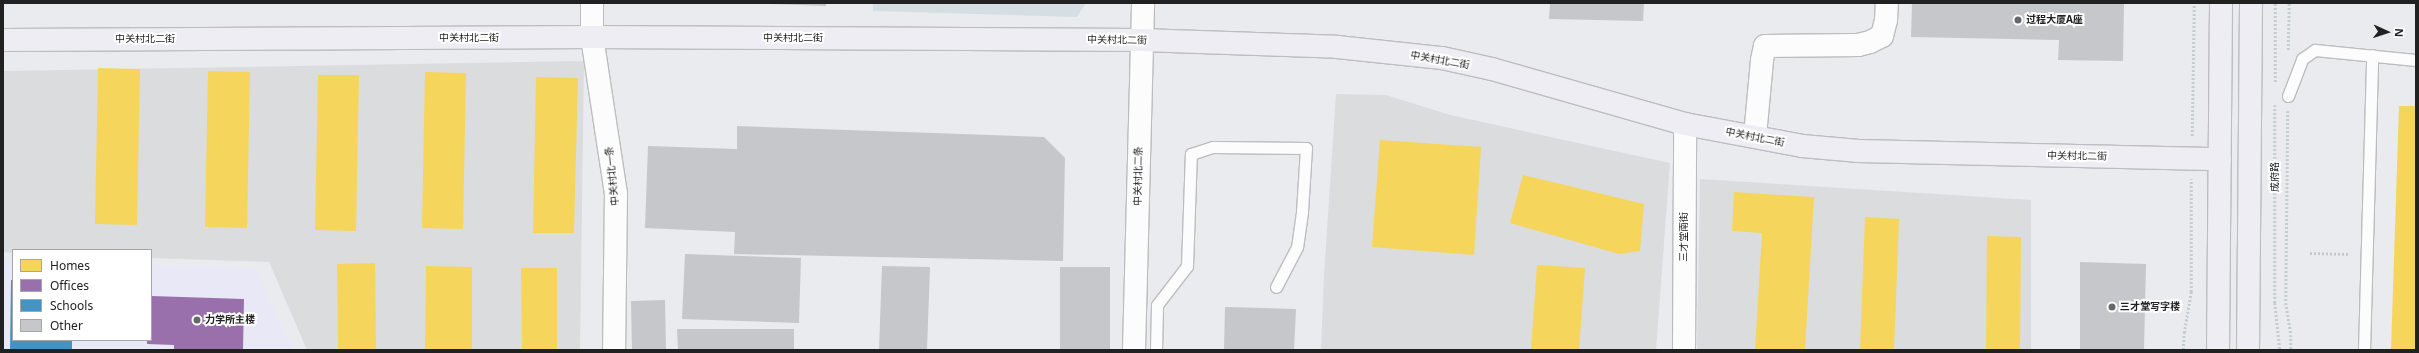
<!DOCTYPE html>
<meta charset="utf-8">
<style>
body{margin:0}
#map{position:relative;width:2419px;height:353px;overflow:hidden;background:#eaebef;font-family:"Noto Sans","Noto Sans SC",sans-serif}
div>[style]{position:absolute}
[style*='--x']{left:calc(var(--x)*1px);top:calc(var(--y)*1px);width:calc(var(--w)*1px);rotate:calc(var(--a)*1deg)}
.residential>*{inset:0;background:#dbdcde}
.commercial>*{inset:0;background:#d5dfe3}
.education>*{inset:0;background:#e9e8f6}
.homes>*{inset:0;background:#f6d55c}
.offices>*{inset:0;background:#9970ab}
.schools>*{inset:0;background:#4393c3}
.building>*{inset:0;background:#c6c7ca}
.path>*{height:2.5px;margin-top:-1.25px;transform-origin:0;background:repeating-linear-gradient(90deg,#c3cccf 0 2px,transparent 0 4px)}
.roads{filter:drop-shadow(1px 0 #bdbdbf) drop-shadow(-1px 0 #bdbdbf) drop-shadow(0 1px #bdbdbf) drop-shadow(0 -1px #bdbdbf)}
.lane>*{height:11px;margin:-5.5px;padding:0 5.5px;transform-origin:5.5px;border-radius:5.5px;background:#fcfcfd}
.street>*{height:22px;margin:-11px;padding:0 11px;transform-origin:11px;border-radius:11px;background:#fcfcfd}
.secondary>*{height:22px;margin:-11px;padding:0 11px;transform-origin:11px;border-radius:11px;background:#eeedf3}
.dots>*{width:11px;height:11px;translate:-50% -50%;box-sizing:border-box;border:2px solid #fff;border-radius:50%}
span{translate:-50% -50%;white-space:nowrap;text-align:center;line-height:1.15;-webkit-text-stroke:4px #fff;paint-order:stroke}
.poi-label{font-size:10px;color:#212121;font-weight:700}
.left{translate:0 -50%;text-align:left}
.street-label{font-size:10px;color:#212121}
.frame{position:absolute;inset:0;border:4px solid #212121;pointer-events:none}
.legend{position:absolute;left:12px;top:249px;width:140px;height:92px;box-sizing:border-box;background:#fff;border:1px solid #a6a6a6;margin:0;padding:5px 7px;list-style:none;font-size:12px;color:#212121}
.legend li{display:flex;align-items:center;gap:8px;height:20px}
.legend b{width:20px;border:1px solid #a6a6a6}
.north{position:absolute;left:2367px;top:12px;width:40px;height:40px;-webkit-text-stroke:3px #fff;paint-order:stroke;rotate:93deg;font-size:11px;font-weight:700;line-height:16px;text-align:center;color:#212121}
.north::after{content:'';display:block;margin:auto;width:14px;height:18px;background:#212121;clip-path:polygon(50% 0,100% 100%,50% 72%,0 100%)}
</style>
<div id="map">
<div class="residential">
<div style="clip-path:polygon(584px 61px,580px 350px,307px 350px,269px 262px,151px 258px,151px 250px,13px 250px,13px 253px,3px 252px,3px 71px)"></div>
<div style="clip-path:polygon(1336px 94px,1386px 95px,1450px 115px,1670px 163px,1656px 350px,1321px 350px,1324px 275px)"></div>
<div style="clip-path:polygon(1700px 179px,2031px 200px,2031px 350px,1697px 350px)"></div>
</div>
<div class="commercial">
<div style="clip-path:polygon(873px 3px,1086px 3px,1077px 17px,873px 11px)"></div>
</div>
<div class="education">
<div style="clip-path:polygon(3px 259px,13px 259px,13px 340px,151px 340px,151px 265px,255px 269px,294px 350px,3px 350px)"></div>
</div>
<div class="homes">
<div style="clip-path:polygon(98px 68px,140px 69px,137px 225px,95px 224px)"></div>
<div style="clip-path:polygon(208px 71px,250px 72px,247px 228px,205px 227px)"></div>
<div style="clip-path:polygon(425px 72px,466px 73px,463px 229px,422px 228px)"></div>
<div style="clip-path:polygon(318px 75px,359px 75px,356px 231px,315px 230px)"></div>
<div style="clip-path:polygon(536px 77px,578px 78px,574px 233px,533px 233px)"></div>
<div style="clip-path:polygon(2399px 106px,2416px 106px,2416px 350px,2391px 350px)"></div>
<div style="clip-path:polygon(1380px 140px,1481px 147px,1474px 255px,1372px 247px)"></div>
<div style="clip-path:polygon(1523px 175px,1644px 204px,1640px 251px,1619px 254px,1510px 223px)"></div>
<div style="clip-path:polygon(1734px 192px,1814px 197px,1805px 350px,1755px 350px,1762px 233px,1732px 231px)"></div>
<div style="clip-path:polygon(1865px 217px,1899px 219px,1894px 350px,1860px 350px)"></div>
<div style="clip-path:polygon(1987px 236px,2021px 237px,2020px 350px,1986px 350px)"></div>
<div style="clip-path:polygon(375px 263px,376px 350px,338px 350px,337px 264px)"></div>
<div style="clip-path:polygon(1537px 265px,1585px 268px,1579px 350px,1531px 350px)"></div>
<div style="clip-path:polygon(426px 266px,472px 267px,472px 350px,425px 350px)"></div>
<div style="clip-path:polygon(521px 268px,557px 268px,557px 350px,522px 350px)"></div>
</div>
<div class="offices">
<div style="clip-path:polygon(151px 296px,244px 299px,243px 350px,174px 350px,174px 345px,147px 344px,147px 340px,151px 340px)"></div>
</div>
<div class="schools">
<div style="clip-path:polygon(11px 280px,13px 280px,13px 340px,72px 340px,72px 350px,10px 350px)"></div>
</div>
<div class="building">
<div style="clip-path:polygon(771px 3px,826px 3px,826px 6px,771px 4px)"></div>
<div style="clip-path:polygon(1550px 3px,1644px 3px,1643px 21px,1549px 19px)"></div>
<div style="clip-path:polygon(1912px 3px,2124px 3px,2123px 61px,2058px 60px,2059px 40px,1911px 37px)"></div>
<div style="clip-path:polygon(737px 126px,1044px 137px,1065px 158px,1063px 261px,734px 254px,735px 232px,645px 228px,648px 146px,737px 149px)"></div>
<div style="clip-path:polygon(685px 254px,801px 258px,799px 323px,682px 319px)"></div>
<div style="clip-path:polygon(2080px 262px,2146px 264px,2144px 350px,2080px 350px)"></div>
<div style="clip-path:polygon(882px 266px,930px 267px,927px 350px,879px 350px)"></div>
<div style="clip-path:polygon(1060px 267px,1110px 267px,1110px 350px,1060px 350px)"></div>
<div style="clip-path:polygon(665px 300px,666px 350px,632px 350px,631px 301px)"></div>
<div style="clip-path:polygon(1225px 307px,1296px 309px,1294px 350px,1224px 350px)"></div>
<div style="clip-path:polygon(677px 329px,794px 329px,794px 350px,678px 350px)"></div>
</div>
<div class="path">
<div style="--x:2288;--y:50;--w:47;--a:-88.8"></div>
<div style="--x:2275;--y:82;--w:79;--a:-90"></div>
<div style="--x:2275;--y:105;--w:198;--a:90"></div>
<div style="--x:2275;--y:303;--w:47;--a:83.9"></div>
<div style="--x:2288;--y:111;--w:192;--a:90.6"></div>
<div style="--x:2286;--y:303;--w:32;--a:81"></div>
<div style="--x:2291;--y:335;--w:15;--a:90"></div>
<div style="--x:2192;--y:136;--w:133;--a:-89.1"></div>
<div style="--x:2310;--y:253;--w:40;--a:1.4"></div>
<div style="--x:2183;--y:350;--w:17;--a:-87"></div>
<div style="--x:2184;--y:333;--w:42;--a:-80.3"></div>
<div style="--x:2191;--y:292;--w:113;--a:-90"></div>
</div>
<div class="roads">
<div class="lane">
<div style="--x:2288;--y:96;--w:40;--a:-69"></div>
<div style="--x:2302;--y:59;--w:16;--a:-35"></div>
<div style="--x:2315;--y:50;--w:101;--a:5.7"></div>
<div style="--x:1156;--y:350;--w:45;--a:-88.7"></div>
<div style="--x:1157;--y:305;--w:49;--a:-52.4"></div>
<div style="--x:1187;--y:266;--w:112;--a:-88"></div>
<div style="--x:1191;--y:154;--w:23;--a:-18"></div>
<div style="--x:1213;--y:147;--w:93;--a:0.6"></div>
<div style="--x:1306;--y:148;--w:64;--a:93.6"></div>
<div style="--x:1302;--y:212;--w:35;--a:98"></div>
<div style="--x:1297;--y:247;--w:45;--a:117.7"></div>
<div style="--x:2364;--y:350;--w:295;--a:-88.4"></div>
</div>
<div class="street">
<div style="--x:592;--y:3;--w:34;--a:90"></div>
<div style="--x:592;--y:37;--w:158;--a:81.3"></div>
<div style="--x:616;--y:193;--w:157;--a:90.7"></div>
<div style="--x:1755;--y:136;--w:76;--a:-84.7"></div>
<div style="--x:1762;--y:60;--w:14;--a:-78"></div>
<div style="--x:1765;--y:46;--w:93;--a:-0.6"></div>
<div style="--x:1858;--y:45;--w:12;--a:-14"></div>
<div style="--x:1870;--y:42;--w:13;--a:-27"></div>
<div style="--x:1882;--y:36;--w:16;--a:-76"></div>
<div style="--x:1886;--y:20;--w:17;--a:-87"></div>
<div style="--x:1134;--y:350;--w:347;--a:-88.5"></div>
<div style="--x:1684;--y:350;--w:226;--a:-89.7"></div>
</div>
<div class="secondary">
<div style="--x:3;--y:40;--w:589;--a:-0.29"></div>
<div style="--x:592;--y:37;--w:549;--a:0.31"></div>
<div style="--x:1141;--y:40;--w:196;--a:2"></div>
<div style="--x:1337;--y:47;--w:106;--a:6"></div>
<div style="--x:1442;--y:58;--w:51;--a:12.4"></div>
<div style="--x:1492;--y:69;--w:201;--a:15.9"></div>
<div style="--x:1685;--y:124;--w:119;--a:10.6"></div>
<div style="--x:1802;--y:146;--w:57;--a:5"></div>
<div style="--x:1859;--y:151;--w:361;--a:1.3"></div>
<div style="--x:2218;--y:350;--w:347;--a:-89.5"></div>
<div style="--x:2248;--y:350;--w:347;--a:-89.5"></div>
</div>
</div>
<div class="dots">
<div style="left:2018px;top:20px;background:#676869"></div>
<div style="left:2112px;top:307px;background:#676869"></div>
<div style="left:197px;top:320px;background:#676869"></div>
</div>
<div class="poi-label">
<span class="left" style="left:2026px;top:20px">过程大厦A座</span>
<span class="left" style="left:2120px;top:307px">三才堂写字楼</span>
<span class="left" style="left:205px;top:320px">力学所主楼</span>
</div>
<div class="street-label">
<span style="left:469px;top:38px">中关村北二街</span>
<span style="left:793px;top:38px">中关村北二街</span>
<span style="left:145px;top:39px">中关村北二街</span>
<span style="left:1117px;top:40px;rotate:1deg">中关村北二街</span>
<span style="left:1440px;top:60px;rotate:10deg">中关村北二街</span>
<span style="left:1755px;top:137px;rotate:11deg">中关村北二街</span>
<span style="left:2077px;top:156px;rotate:1deg">中关村北二街</span>
<span style="left:612px;top:176px;rotate:-96deg">中关村北一条</span>
<span style="left:1138px;top:176px;rotate:-89deg">中关村北二条</span>
<span style="left:2275px;top:177px;rotate:-90deg">成府路</span>
<span style="left:1684px;top:237px;rotate:-90deg">三才堂南街</span>
</div>
<div class="frame"></div>
<ul class="legend">
<li><b style="height:11px;background:#f6d55c"></b>Homes</li>
<li><b style="height:11px;background:#9970ab"></b>Offices</li>
<li><b style="height:11px;background:#4393c3"></b>Schools</li>
<li><b style="height:11px;background:#c6c7ca"></b>Other</li>
</ul>
<div class="north">N</div>
</div>
